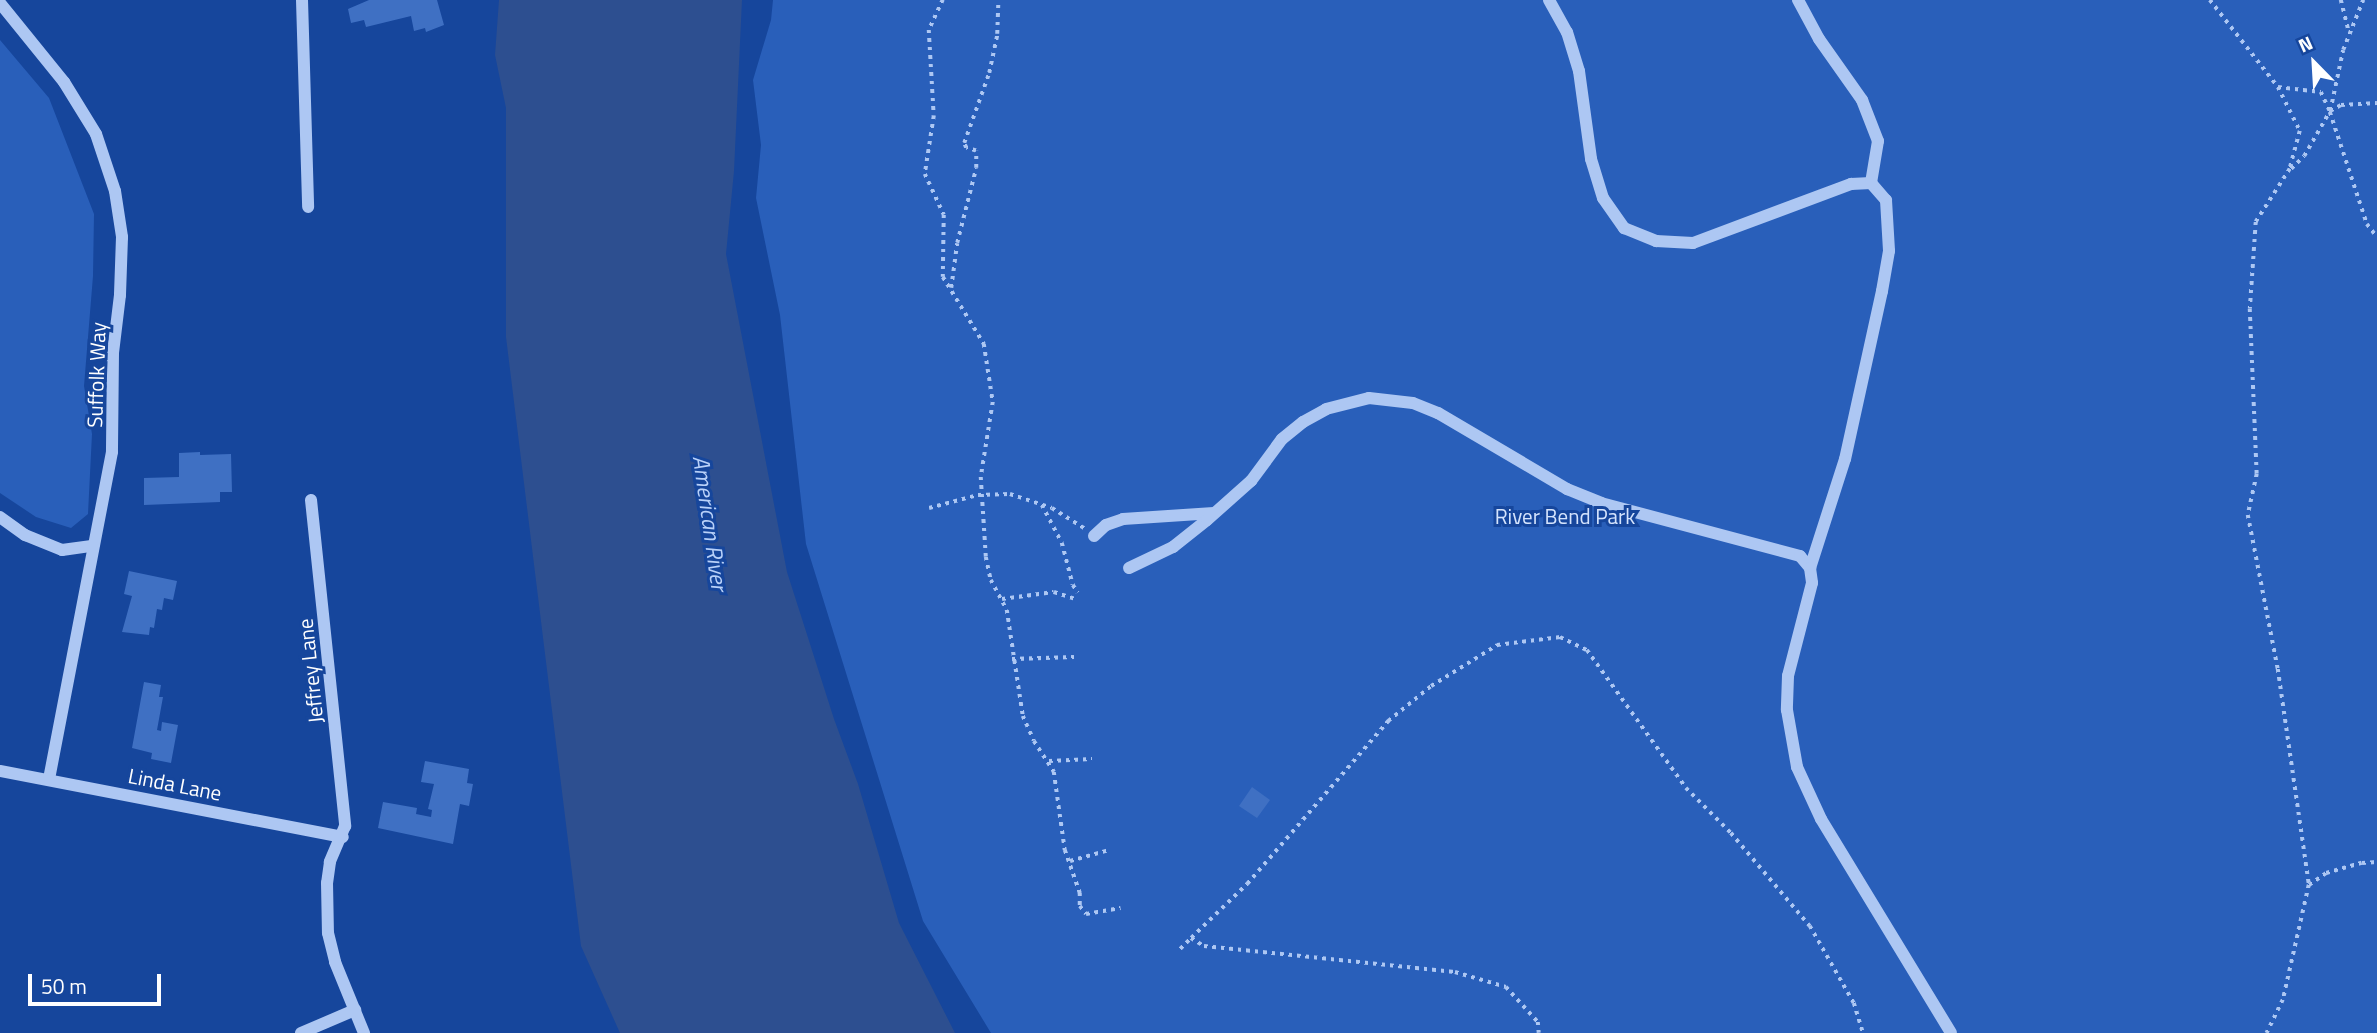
<!DOCTYPE html>
<html>
<head>
<meta charset="utf-8">
<style>
	body { margin:0 }
	#map { position:relative; width:2377px; height:1033px; overflow:hidden; background:#16469c; font-family:"Titillium Web",sans-serif }
	div>[style] { position:absolute }
	[style*='--x'] { left:calc(var(--x)*1px); top:calc(var(--y)*1px); width:calc(var(--w)*1px); rotate:calc(var(--a)*1deg) }
	.green>* { inset:0; background:#295fba }
	.water>* { inset:0; background:#2d4f90 }
	.building>* { inset:0; background:#3f70c3 }
	.path>* { height:3.5px; margin-top:-1.75px; transform-origin:0; background:repeating-linear-gradient(90deg,#adc7f3 0 3.5px,transparent 0 8.5px) }
	.minor>* { height:12px; margin:-6px; padding:0 6px; transform-origin:6px; border-radius:6px; background:#adc7f3 }
	span { translate:-50% -50%; white-space:nowrap; text-align:center; line-height:1.15; -webkit-text-stroke:6px #16469c; paint-order:stroke }
	.street-label { font-size:21px; color:#fff }
	.park-label { font-size:21px; color:#d5e4fd }
	.water-label { font-size:23px; color:#b9d1f9; font-style:italic }
	.north { position:absolute; left:2279px; top:28px; width:70px; height:70px; -webkit-text-stroke:5px #16469c; paint-order:stroke; rotate:336deg; font-size:19px; font-weight:700; line-height:28px; text-align:center; color:#fff }
	.north::after { content:''; display:block; margin:auto; width:24px; height:32px; background:#fff; clip-path:polygon(50% 0,100% 100%,50% 72%,0 100%) }
	.scale { position:absolute; left:28px; top:974px; width:133px; height:32px; box-sizing:border-box; border:4px solid #fff; border-top:0; padding-left:9px; font-size:21px; line-height:24px; white-space:nowrap; color:#fff; -webkit-text-stroke:5px #16469c; paint-order:stroke }
</style>
</head>
<body>
<div id="map">
	<div class="green">
		<i style="clip-path:polygon(773px 0,2377px 0,2377px 1033px,991px 1033px,923px 921px,806px 544px,780px 315px,756px 198px,761px 145px,753px 80px,771px 20px)"></i>
		<i style="clip-path:polygon(0 40px,49px 98px,94px 214px,93px 276px,84px 386px,92px 434px,88px 514px,71px 528px,36px 517px,0 493px)"></i>
	</div>
	<div class="water">
		<i style="clip-path:polygon(499px 0,742px 0,734px 171px,726px 254px,787px 572px,834px 719px,858px 784px,899px 923px,955px 1033px,620px 1033px,581px 946px,506px 337px,506px 108px,495px 55px)"></i>
	</div>
	<div class="building">
		<i style="clip-path:polygon(369px 0,437px 0,444px 25px,426px 32px,425px 28px,414px 31px,411px 16px,366px 27px,364px 20px,351px 23px,348px 9px)"></i>
		<i style="clip-path:polygon(200px 452px,200px 455px,231px 454px,232px 492px,220px 492px,220px 502px,144px 505px,144px 478px,179px 477px,179px 453px)"></i>
		<i style="clip-path:polygon(129px 571px,177px 581px,173px 600px,164px 598px,162px 610px,157px 609px,154px 628px,150px 627px,149px 635px,122px 632px,132px 596px,124px 594px)"></i>
		<i style="clip-path:polygon(144px 682px,161px 685px,159px 697px,163px 697px,157px 730px,161px 731px,162px 722px,178px 725px,171px 763px,151px 759px,152px 753px,132px 748px)"></i>
		<i style="clip-path:polygon(425px 761px,469px 769px,467px 783px,473px 784px,469px 806px,460px 804px,453px 844px,378px 828px,383px 802px,417px 808px,416px 814px,431px 817px,432px 810px,428px 809px,434px 784px,421px 782px)"></i>
		<i style="clip-path:polygon(1252px 787px,1270px 800px,1257px 818px,1239px 806px)"></i>
	</div>
	<div class="path">
		<i style="--x:943;--y:0;--w:33;--a:115"></i>
		<i style="--x:929;--y:30;--w:86;--a:86.7"></i>
		<i style="--x:934;--y:116;--w:59;--a:98.8"></i>
		<i style="--x:925;--y:174;--w:45;--a:65.1"></i>
		<i style="--x:944;--y:215;--w:62;--a:90.9"></i>
		<i style="--x:943;--y:277;--w:79;--a:58.5"></i>
		<i style="--x:984;--y:344;--w:59;--a:81.2"></i>
		<i style="--x:993;--y:402;--w:76;--a:99.1"></i>
		<i style="--x:981;--y:477;--w:80;--a:86.4"></i>
		<i style="--x:986;--y:557;--w:24;--a:78"></i>
		<i style="--x:991;--y:580;--w:34;--a:62"></i>
		<i style="--x:1007;--y:610;--w:107;--a:81.4"></i>
		<i style="--x:1023;--y:716;--w:27;--a:66"></i>
		<i style="--x:1034;--y:741;--w:37;--a:57"></i>
		<i style="--x:1054;--y:772;--w:79;--a:82"></i>
		<i style="--x:1065;--y:850;--w:46;--a:70.8"></i>
		<i style="--x:1080;--y:893;--w:13;--a:90"></i>
		<i style="--x:1080;--y:906;--w:10;--a:53"></i>
		<i style="--x:1086;--y:914;--w:35;--a:-10"></i>
		<i style="--x:2210;--y:0;--w:110;--a:52"></i>
		<i style="--x:2278;--y:87;--w:49;--a:63.4"></i>
		<i style="--x:2300;--y:131;--w:39;--a:105"></i>
		<i style="--x:2290;--y:169;--w:63;--a:122.7"></i>
		<i style="--x:2256;--y:222;--w:87;--a:93.9"></i>
		<i style="--x:2250;--y:309;--w:165;--a:87.6"></i>
		<i style="--x:2257;--y:474;--w:42;--a:102.4"></i>
		<i style="--x:2248;--y:515;--w:157;--a:79"></i>
		<i style="--x:2278;--y:669;--w:218;--a:81.8"></i>
		<i style="--x:2309;--y:885;--w:118;--a:102.7"></i>
		<i style="--x:2283;--y:1000;--w:37;--a:116"></i>
		<i style="--x:2341;--y:0;--w:32;--a:76"></i>
		<i style="--x:2278;--y:87;--w:43;--a:6.6"></i>
		<i style="--x:2321;--y:92;--w:21;--a:65"></i>
		<i style="--x:2330;--y:111;--w:13;--a:-29"></i>
		<i style="--x:2341;--y:105;--w:36;--a:-3"></i>
		<i style="--x:2330;--y:112;--w:118;--a:71.7"></i>
		<i style="--x:2367;--y:224;--w:16;--a:52"></i>
		<i style="--x:2291;--y:169;--w:18;--a:-45"></i>
		<i style="--x:2304;--y:156;--w:52;--a:-60"></i>
		<i style="--x:2330;--y:111;--w:62;--a:-78"></i>
		<i style="--x:2343;--y:50;--w:54;--a:-68.2"></i>
		<i style="--x:951;--y:288;--w:45;--a:-82.4"></i>
		<i style="--x:957;--y:243;--w:77;--a:-75.8"></i>
		<i style="--x:976;--y:168;--w:17;--a:-90"></i>
		<i style="--x:976;--y:151;--w:10;--a:-163"></i>
		<i style="--x:966;--y:148;--w:5;--a:-112"></i>
		<i style="--x:964;--y:143;--w:74;--a:-70.3"></i>
		<i style="--x:989;--y:73;--w:40;--a:-78"></i>
		<i style="--x:997;--y:34;--w:34;--a:-88"></i>
		<i style="--x:1042;--y:505;--w:43;--a:62.2"></i>
		<i style="--x:1062;--y:543;--w:43;--a:75.3"></i>
		<i style="--x:1073;--y:585;--w:9;--a:58"></i>
		<i style="--x:929;--y:508;--w:51;--a:-14.9"></i>
		<i style="--x:978;--y:495;--w:32;--a:-2"></i>
		<i style="--x:1010;--y:494;--w:44;--a:18.4"></i>
		<i style="--x:1052;--y:508;--w:38;--a:32"></i>
		<i style="--x:1002;--y:599;--w:52;--a:-7.7"></i>
		<i style="--x:1054;--y:592;--w:23;--a:18"></i>
		<i style="--x:1012;--y:659;--w:62;--a:-1.8"></i>
		<i style="--x:1049;--y:761;--w:43;--a:-2.7"></i>
		<i style="--x:1070;--y:861;--w:41;--a:-15.8"></i>
		<i style="--x:2309;--y:885;--w:21;--a:-35"></i>
		<i style="--x:2326;--y:873;--w:37;--a:-16"></i>
		<i style="--x:2362;--y:863;--w:15;--a:-4"></i>
		<i style="--x:1191;--y:938;--w:78;--a:-44"></i>
		<i style="--x:1247;--y:884;--w:216;--a:-49.1"></i>
		<i style="--x:1388;--y:721;--w:55;--a:-39.1"></i>
		<i style="--x:1431;--y:686;--w:78;--a:-31.8"></i>
		<i style="--x:1497;--y:645;--w:64;--a:-7.2"></i>
		<i style="--x:1560;--y:637;--w:30;--a:26"></i>
		<i style="--x:1587;--y:650;--w:170;--a:54.3"></i>
		<i style="--x:1686;--y:788;--w:64;--a:45"></i>
		<i style="--x:1731;--y:833;--w:122;--a:49.7"></i>
		<i style="--x:1810;--y:926;--w:89;--a:60.3"></i>
		<i style="--x:1854;--y:1003;--w:31;--a:73"></i>
		<i style="--x:1180;--y:949;--w:16;--a:-45"></i>
		<i style="--x:1191;--y:938;--w:15;--a:32"></i>
		<i style="--x:1204;--y:946;--w:252;--a:5.9"></i>
		<i style="--x:1455;--y:972;--w:53;--a:16.4"></i>
		<i style="--x:1506;--y:987;--w:47;--a:47.6"></i>
		<i style="--x:1538;--y:1022;--w:11;--a:85"></i>
	</div>
	<div class="minor">
		<i style="--x:302;--y:0;--w:207;--a:88.3"></i>
		<i style="--x:1549;--y:0;--w:37;--a:61"></i>
		<i style="--x:1567;--y:32;--w:41;--a:72.9"></i>
		<i style="--x:1579;--y:71;--w:89;--a:82.2"></i>
		<i style="--x:1591;--y:159;--w:41;--a:72.9"></i>
		<i style="--x:1603;--y:198;--w:37;--a:55"></i>
		<i style="--x:1624;--y:228;--w:35;--a:22"></i>
		<i style="--x:1656;--y:241;--w:37;--a:3"></i>
		<i style="--x:1693;--y:243;--w:169;--a:-20.5"></i>
		<i style="--x:1851;--y:184;--w:20;--a:-3"></i>
		<i style="--x:1871;--y:183;--w:23;--a:49"></i>
		<i style="--x:1886;--y:200;--w:51;--a:86.6"></i>
		<i style="--x:1889;--y:251;--w:41;--a:99.9"></i>
		<i style="--x:1882;--y:291;--w:172;--a:102.4"></i>
		<i style="--x:1845;--y:459;--w:114;--a:107.8"></i>
		<i style="--x:1798;--y:0;--w:44;--a:61.7"></i>
		<i style="--x:1819;--y:39;--w:75;--a:54.8"></i>
		<i style="--x:1862;--y:100;--w:44;--a:68.7"></i>
		<i style="--x:1878;--y:141;--w:43;--a:99.5"></i>
		<i style="--x:0;--y:3;--w:102;--a:51"></i>
		<i style="--x:64;--y:82;--w:61;--a:58.4"></i>
		<i style="--x:96;--y:134;--w:60;--a:71.6"></i>
		<i style="--x:115;--y:191;--w:47;--a:81.3"></i>
		<i style="--x:122;--y:237;--w:58;--a:92"></i>
		<i style="--x:120;--y:295;--w:58;--a:96.9"></i>
		<i style="--x:113;--y:353;--w:99;--a:90.6"></i>
		<i style="--x:112;--y:452;--w:333;--a:100.9"></i>
		<i style="--x:311;--y:500;--w:328;--a:84"></i>
		<i style="--x:345;--y:826;--w:39;--a:113"></i>
		<i style="--x:330;--y:862;--w:21;--a:98"></i>
		<i style="--x:327;--y:883;--w:50;--a:88.9"></i>
		<i style="--x:328;--y:933;--w:30;--a:76"></i>
		<i style="--x:335;--y:962;--w:77;--a:67.8"></i>
		<i style="--x:0;--y:517;--w:31;--a:36"></i>
		<i style="--x:25;--y:535;--w:40;--a:22"></i>
		<i style="--x:62;--y:550;--w:30;--a:-8"></i>
		<i style="--x:1094;--y:536;--w:16;--a:-43"></i>
		<i style="--x:1106;--y:525;--w:18;--a:-19"></i>
		<i style="--x:1123;--y:519;--w:91;--a:-3.8"></i>
		<i style="--x:1129;--y:568;--w:49;--a:-25.5"></i>
		<i style="--x:1173;--y:547;--w:43;--a:-38.5"></i>
		<i style="--x:1207;--y:520;--w:59;--a:-41.6"></i>
		<i style="--x:1251;--y:481;--w:52;--a:-53.6"></i>
		<i style="--x:1282;--y:439;--w:27;--a:-39"></i>
		<i style="--x:1303;--y:422;--w:26;--a:-29"></i>
		<i style="--x:1326;--y:409;--w:44;--a:-14.3"></i>
		<i style="--x:1369;--y:398;--w:44;--a:6.5"></i>
		<i style="--x:1413;--y:403;--w:27;--a:22"></i>
		<i style="--x:1438;--y:413;--w:150;--a:30.5"></i>
		<i style="--x:1567;--y:489;--w:37;--a:22"></i>
		<i style="--x:1601;--y:503;--w:206;--a:14.9"></i>
		<i style="--x:1800;--y:556;--w:16;--a:50"></i>
		<i style="--x:1810;--y:568;--w:15;--a:82"></i>
		<i style="--x:1812;--y:583;--w:96;--a:104.5"></i>
		<i style="--x:1788;--y:676;--w:34;--a:92"></i>
		<i style="--x:1787;--y:710;--w:58;--a:80"></i>
		<i style="--x:1797;--y:767;--w:57;--a:65.2"></i>
		<i style="--x:1821;--y:819;--w:250;--a:58.7"></i>
		<i style="--x:0;--y:771;--w:349;--a:10.9"></i>
		<i style="--x:301;--y:1033;--w:59;--a:-23.1"></i>
	</div>
	<div class="street-label">
		<span style="left:96px;top:375px;rotate:-88deg">Suffolk Way</span>
		<span style="left:310px;top:671px;rotate:-96deg">Jeffrey Lane</span>
		<span style="left:175px;top:784px;rotate:11deg">Linda Lane</span>
	</div>
	<div class="park-label">
		<span style="left:1565px;top:516px">River Bend Park</span>
	</div>
	<div class="water-label">
		<span style="left:710px;top:523px;rotate:82deg">American River</span>
	</div>
	<div class="north">N</div>
	<div class="scale">50 m</div>
</div>
</body>
</html>
